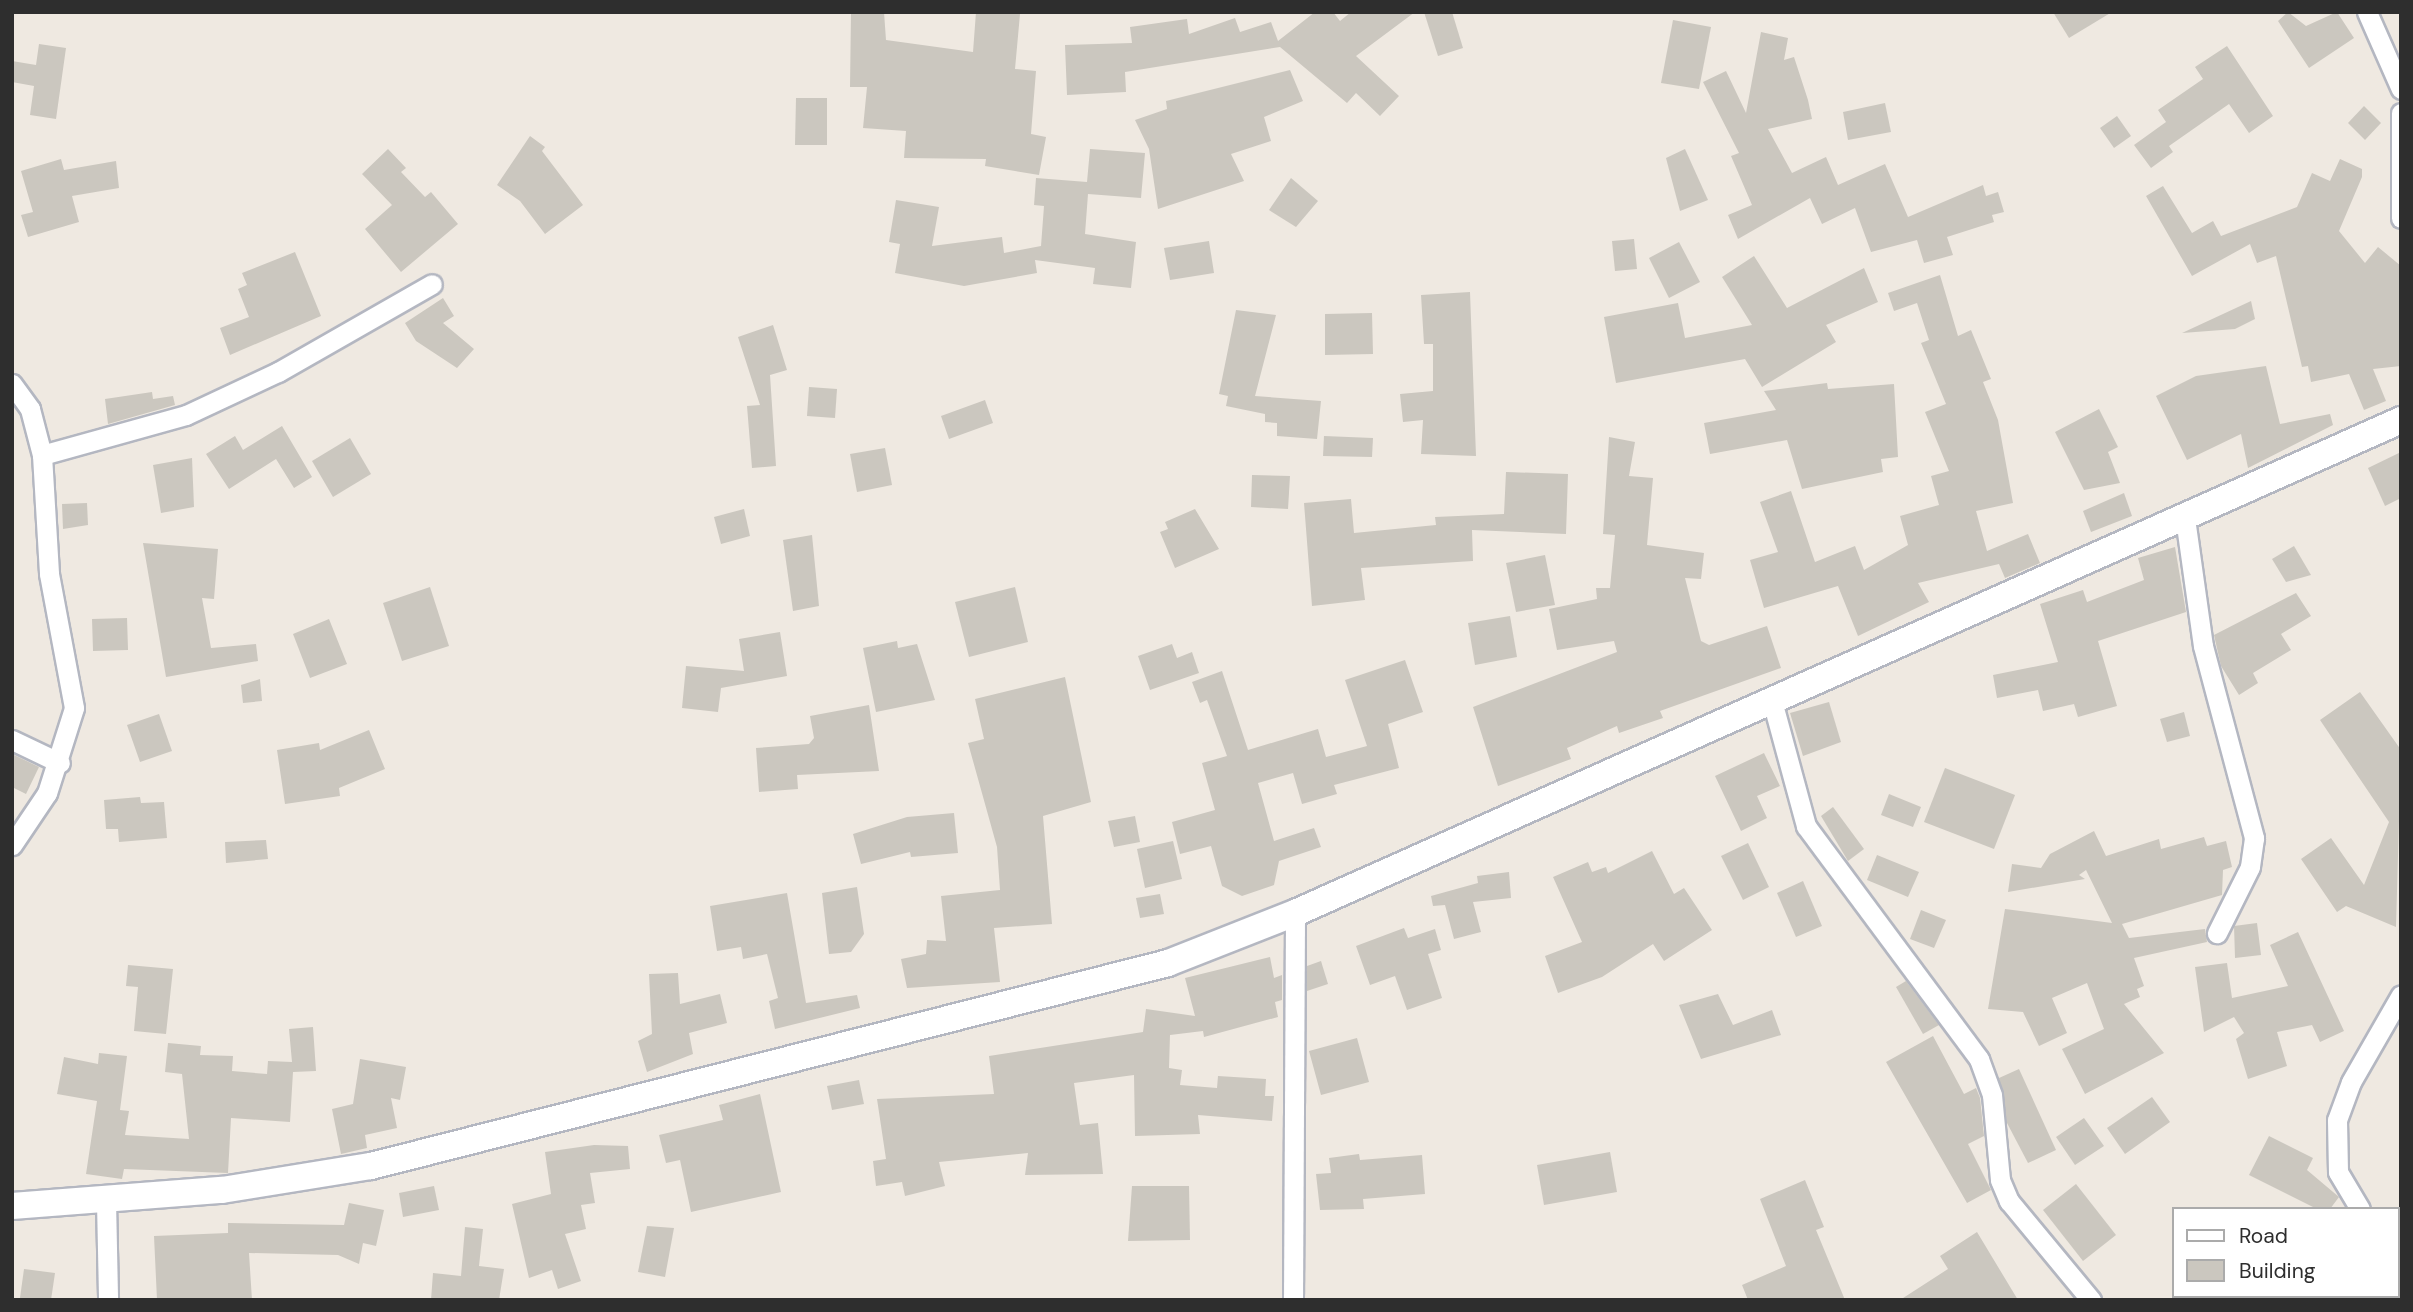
<!DOCTYPE html>
<html>
<head>
<meta charset="utf-8">
<style>
	body { margin:0 }
	#map { position:relative; width:2413px; height:1312px; overflow:hidden; background:#efe9e1; font-family:"DM Sans",sans-serif }
	div>[style] { position:absolute }
	[style*='--x'] { left:calc(var(--x)*1px); top:calc(var(--y)*1px); width:calc(var(--w)*1px); rotate:calc(var(--a)*1deg) }
	.building>* { inset:0; background:#cbc7bf }
	.roads { filter:drop-shadow(2px 0 #b4b7c1) drop-shadow(-2px 0 #b4b7c1) drop-shadow(0 2px #b4b7c1) drop-shadow(0 -2px #b4b7c1) }
	.minor>* { height:19px; margin:-9.5px; padding:0 9.5px; transform-origin:9.5px; border-radius:9.5px; background:#fff }
	.secondary>* { height:26px; margin:-13px; padding:0 13px; transform-origin:13px; border-radius:13px; background:#fff }
	span { translate:-50% -50%; white-space:nowrap; text-align:center; line-height:1.15; -webkit-text-stroke:5px #fff; paint-order:stroke }
	.frame { position:absolute; inset:0; border:14px solid #2e2e2e; pointer-events:none }
	.legend { position:absolute; left:2172px; top:1207px; width:228px; height:91px; box-sizing:border-box; background:#fff; border:2px solid #ababab; margin:0; padding:9px 12px; list-style:none; font-size:21px; color:#2e2e2e }
	.legend li { display:flex; align-items:center; gap:14px; height:35px }
	.legend b { width:35px; border:2px solid #ababab }
</style>
</head>
<body>
<div id="map">
	<div class="building">
		<i style="clip-path:polygon(851px 12px,884px 12px,886px 40px,973px 52px,976px 12px,1020px 14px,1015px 69px,1036px 71px,1031px 134px,1046px 137px,1039px 175px,985px 166px,986px 159px,904px 158px,906px 131px,863px 128px,867px 87px,850px 87px)"></i>
		<i style="clip-path:polygon(1315px 12px,1333px 12px,1340px 21px,1351px 12px,1415px 12px,1356px 56px,1399px 96px,1380px 116px,1356px 93px,1347px 103px,1280px 47px,1125px 72px,1126px 92px,1067px 95px,1065px 45px,1132px 43px,1130px 27px,1187px 19px,1189px 34px,1235px 18px,1240px 32px,1271px 22px,1278px 41px)"></i>
		<i style="clip-path:polygon(1424px 12px,1452px 12px,1463px 48px,1438px 56px)"></i>
		<i style="clip-path:polygon(2053px 12px,2112px 12px,2069px 38px)"></i>
		<i style="clip-path:polygon(2288px 12px,2306px 26px,2337px 12px,2354px 38px,2309px 68px,2278px 21px)"></i>
		<i style="clip-path:polygon(1673px 20px,1711px 27px,1699px 89px,1661px 83px)"></i>
		<i style="clip-path:polygon(1761px 32px,1788px 38px,1784px 60px,1794px 57px,1808px 100px,1812px 119px,1768px 129px,1792px 173px,1826px 157px,1838px 185px,1885px 164px,1908px 217px,1983px 185px,1986px 196px,1998px 192px,2004px 212px,1992px 215px,1994px 222px,1947px 237px,1953px 255px,1924px 263px,1917px 240px,1871px 252px,1855px 208px,1822px 224px,1810px 198px,1738px 239px,1728px 215px,1752px 205px,1731px 156px,1739px 153px,1703px 82px,1726px 71px,1746px 113px)"></i>
		<i style="clip-path:polygon(39px 44px,66px 48px,56px 119px,30px 115px,34px 86px,12px 82px,12px 61px,36px 65px)"></i>
		<i style="clip-path:polygon(2227px 46px,2273px 116px,2249px 133px,2229px 104px,2169px 146px,2173px 152px,2151px 168px,2134px 145px,2166px 122px,2158px 110px,2203px 79px,2195px 67px)"></i>
		<i style="clip-path:polygon(1290px 70px,1303px 101px,1264px 117px,1271px 141px,1231px 154px,1244px 181px,1158px 209px,1149px 149px,1135px 120px,1167px 109px,1166px 101px)"></i>
		<i style="clip-path:polygon(796px 98px,827px 98px,827px 145px,795px 145px)"></i>
		<i style="clip-path:polygon(1885px 103px,1891px 132px,1848px 140px,1843px 112px)"></i>
		<i style="clip-path:polygon(2364px 106px,2381px 123px,2365px 140px,2348px 123px)"></i>
		<i style="clip-path:polygon(2117px 116px,2131px 136px,2114px 148px,2100px 128px)"></i>
		<i style="clip-path:polygon(530px 136px,545px 147px,542px 151px,583px 205px,545px 234px,520px 201px,497px 185px)"></i>
		<i style="clip-path:polygon(388px 149px,406px 168px,401px 172px,425px 197px,431px 192px,458px 224px,401px 272px,365px 229px,392px 205px,362px 174px)"></i>
		<i style="clip-path:polygon(1090px 149px,1145px 153px,1141px 198px,1088px 194px,1085px 234px,1136px 242px,1131px 288px,1093px 284px,1095px 268px,1035px 260px,1037px 273px,964px 286px,895px 273px,900px 244px,889px 242px,896px 200px,939px 207px,932px 246px,1002px 237px,1004px 253px,1041px 246px,1044px 206px,1034px 205px,1036px 178px,1087px 182px)"></i>
		<i style="clip-path:polygon(1685px 149px,1708px 200px,1680px 211px,1666px 158px)"></i>
		<i style="clip-path:polygon(61px 159px,64px 170px,116px 161px,119px 188px,72px 196px,79px 222px,28px 237px,21px 215px,33px 212px,21px 171px)"></i>
		<i style="clip-path:polygon(2340px 159px,2362px 169px,2362px 177px,2339px 231px,2365px 263px,2378px 247px,2401px 266px,2401px 366px,2373px 369px,2386px 401px,2364px 410px,2349px 374px,2311px 382px,2308px 366px,2302px 367px,2276px 256px,2257px 263px,2250px 244px,2192px 276px,2146px 196px,2163px 186px,2192px 233px,2213px 221px,2221px 236px,2297px 207px,2312px 173px,2330px 181px)"></i>
		<i style="clip-path:polygon(1291px 178px,1318px 201px,1296px 227px,1269px 210px)"></i>
		<i style="clip-path:polygon(1634px 239px,1637px 269px,1615px 271px,1612px 241px)"></i>
		<i style="clip-path:polygon(1209px 241px,1214px 273px,1170px 280px,1164px 248px)"></i>
		<i style="clip-path:polygon(1679px 242px,1700px 282px,1669px 298px,1649px 258px)"></i>
		<i style="clip-path:polygon(295px 252px,321px 316px,230px 355px,220px 328px,249px 317px,238px 289px,247px 285px,242px 273px)"></i>
		<i style="clip-path:polygon(1754px 256px,1787px 308px,1864px 268px,1878px 302px,1826px 325px,1836px 342px,1762px 387px,1745px 359px,1616px 383px,1604px 317px,1678px 303px,1685px 338px,1752px 325px,1722px 277px)"></i>
		<i style="clip-path:polygon(1940px 275px,1958px 336px,1971px 330px,1991px 379px,1983px 382px,1998px 420px,2013px 503px,1976px 511px,1987px 551px,2028px 534px,2040px 563px,2005px 578px,1999px 564px,1918px 583px,1929px 602px,1858px 636px,1838px 586px,1764px 608px,1750px 560px,1778px 552px,1760px 502px,1791px 491px,1815px 562px,1855px 546px,1864px 570px,1908px 545px,1900px 516px,1939px 505px,1931px 476px,1949px 471px,1925px 412px,1946px 404px,1921px 343px,1929px 340px,1917px 303px,1894px 311px,1888px 293px)"></i>
		<i style="clip-path:polygon(1470px 292px,1476px 456px,1421px 454px,1423px 420px,1403px 422px,1400px 394px,1433px 391px,1433px 344px,1424px 344px,1421px 295px)"></i>
		<i style="clip-path:polygon(443px 298px,454px 316px,443px 323px,474px 349px,457px 368px,416px 341px,405px 323px)"></i>
		<i style="clip-path:polygon(2251px 301px,2255px 319px,2235px 329px,2182px 333px)"></i>
		<i style="clip-path:polygon(1236px 310px,1276px 315px,1255px 396px,1321px 401px,1317px 439px,1277px 436px,1277px 423px,1265px 422px,1265px 414px,1226px 406px,1228px 396px,1219px 394px)"></i>
		<i style="clip-path:polygon(1372px 313px,1373px 354px,1325px 355px,1325px 314px)"></i>
		<i style="clip-path:polygon(773px 325px,787px 370px,770px 375px,776px 466px,752px 468px,747px 406px,760px 405px,738px 337px)"></i>
		<i style="clip-path:polygon(2266px 366px,2280px 424px,2330px 414px,2333px 425px,2248px 468px,2241px 434px,2187px 460px,2156px 396px,2196px 376px)"></i>
		<i style="clip-path:polygon(1827px 383px,1828px 389px,1894px 384px,1898px 457px,1881px 459px,1883px 472px,1802px 489px,1787px 440px,1710px 454px,1704px 423px,1776px 410px,1764px 391px)"></i>
		<i style="clip-path:polygon(809px 387px,837px 389px,835px 418px,807px 416px)"></i>
		<i style="clip-path:polygon(152px 392px,153px 399px,173px 396px,175px 405px,108px 424px,105px 399px)"></i>
		<i style="clip-path:polygon(985px 400px,993px 423px,949px 439px,941px 416px)"></i>
		<i style="clip-path:polygon(2099px 409px,2118px 447px,2108px 452px,2120px 483px,2084px 490px,2055px 432px)"></i>
		<i style="clip-path:polygon(282px 426px,312px 477px,294px 488px,276px 459px,229px 489px,206px 454px,235px 436px,243px 450px)"></i>
		<i style="clip-path:polygon(1324px 436px,1373px 438px,1372px 457px,1323px 456px)"></i>
		<i style="clip-path:polygon(1609px 437px,1635px 442px,1629px 476px,1653px 478px,1647px 545px,1704px 553px,1701px 579px,1685px 578px,1701px 641px,1709px 645px,1767px 626px,1781px 668px,1660px 711px,1663px 718px,1619px 733px,1617px 726px,1567px 748px,1571px 759px,1498px 786px,1473px 707px,1617px 652px,1614px 641px,1557px 650px,1549px 609px,1597px 599px,1596px 588px,1610px 588px,1615px 535px,1603px 534px)"></i>
		<i style="clip-path:polygon(350px 438px,371px 474px,333px 497px,312px 461px)"></i>
		<i style="clip-path:polygon(885px 448px,892px 485px,857px 492px,850px 454px)"></i>
		<i style="clip-path:polygon(2401px 452px,2401px 498px,2385px 506px,2368px 468px)"></i>
		<i style="clip-path:polygon(192px 458px,194px 507px,161px 513px,153px 465px)"></i>
		<i style="clip-path:polygon(1506px 472px,1568px 474px,1566px 534px,1472px 530px,1473px 561px,1361px 568px,1365px 600px,1312px 606px,1304px 503px,1351px 499px,1354px 533px,1436px 525px,1435px 517px,1504px 514px)"></i>
		<i style="clip-path:polygon(1252px 475px,1290px 476px,1288px 509px,1251px 507px)"></i>
		<i style="clip-path:polygon(2124px 493px,2132px 516px,2091px 532px,2083px 511px)"></i>
		<i style="clip-path:polygon(87px 503px,88px 525px,63px 529px,62px 504px)"></i>
		<i style="clip-path:polygon(744px 509px,750px 536px,721px 544px,714px 517px)"></i>
		<i style="clip-path:polygon(1195px 509px,1219px 549px,1175px 568px,1160px 532px,1168px 529px,1165px 522px)"></i>
		<i style="clip-path:polygon(812px 535px,819px 606px,793px 611px,783px 540px)"></i>
		<i style="clip-path:polygon(143px 543px,218px 549px,214px 599px,202px 598px,211px 648px,256px 644px,258px 661px,166px 677px)"></i>
		<i style="clip-path:polygon(2294px 546px,2311px 575px,2286px 582px,2272px 559px)"></i>
		<i style="clip-path:polygon(2175px 547px,2186px 612px,2098px 641px,2117px 706px,2078px 717px,2074px 704px,2043px 711px,2038px 690px,1997px 698px,1993px 675px,2058px 662px,2040px 604px,2083px 590px,2087px 602px,2144px 580px,2138px 558px)"></i>
		<i style="clip-path:polygon(1545px 555px,1555px 605px,1516px 612px,1506px 563px)"></i>
		<i style="clip-path:polygon(430px 587px,449px 646px,402px 661px,383px 603px)"></i>
		<i style="clip-path:polygon(1015px 587px,1028px 642px,969px 657px,955px 602px)"></i>
		<i style="clip-path:polygon(2296px 593px,2311px 616px,2281px 634px,2291px 650px,2253px 673px,2258px 683px,2239px 695px,2221px 666px,2214px 635px)"></i>
		<i style="clip-path:polygon(1510px 616px,1517px 657px,1475px 665px,1468px 623px)"></i>
		<i style="clip-path:polygon(127px 618px,128px 650px,93px 651px,92px 619px)"></i>
		<i style="clip-path:polygon(329px 619px,347px 664px,310px 678px,293px 634px)"></i>
		<i style="clip-path:polygon(780px 632px,787px 676px,721px 688px,718px 712px,682px 708px,686px 666px,744px 671px,739px 639px)"></i>
		<i style="clip-path:polygon(897px 641px,898px 648px,917px 644px,935px 700px,876px 712px,863px 648px)"></i>
		<i style="clip-path:polygon(1172px 644px,1177px 658px,1192px 652px,1199px 673px,1150px 690px,1138px 656px)"></i>
		<i style="clip-path:polygon(1405px 660px,1423px 712px,1388px 724px,1399px 768px,1334px 785px,1337px 794px,1302px 804px,1293px 773px,1258px 783px,1274px 841px,1314px 828px,1321px 847px,1279px 861px,1274px 885px,1242px 896px,1222px 886px,1211px 846px,1180px 854px,1172px 822px,1215px 810px,1202px 763px,1227px 756px,1207px 700px,1200px 703px,1192px 682px,1222px 671px,1248px 750px,1318px 729px,1326px 757px,1367px 746px,1345px 680px)"></i>
		<i style="clip-path:polygon(1065px 677px,1091px 802px,1043px 816px,1052px 924px,994px 928px,1000px 982px,907px 988px,901px 959px,926px 954px,927px 940px,946px 941px,941px 896px,1000px 890px,997px 847px,968px 743px,984px 739px,975px 699px)"></i>
		<i style="clip-path:polygon(260px 679px,262px 701px,243px 703px,241px 685px)"></i>
		<i style="clip-path:polygon(2360px 692px,2401px 750px,2396px 927px,2346px 906px,2337px 912px,2301px 859px,2331px 838px,2364px 885px,2389px 822px,2320px 720px)"></i>
		<i style="clip-path:polygon(1829px 702px,1841px 742px,1803px 756px,1790px 713px)"></i>
		<i style="clip-path:polygon(869px 705px,879px 771px,797px 775px,798px 789px,759px 792px,756px 748px,809px 744px,814px 738px,810px 716px)"></i>
		<i style="clip-path:polygon(2184px 712px,2190px 736px,2167px 742px,2160px 719px)"></i>
		<i style="clip-path:polygon(159px 714px,172px 751px,140px 762px,127px 725px)"></i>
		<i style="clip-path:polygon(369px 730px,385px 769px,339px 788px,340px 796px,285px 804px,277px 750px,319px 743px,320px 750px)"></i>
		<i style="clip-path:polygon(1764px 753px,1780px 786px,1757px 796px,1767px 818px,1741px 831px,1715px 776px)"></i>
		<i style="clip-path:polygon(12px 754px,39px 767px,26px 794px,12px 787px)"></i>
		<i style="clip-path:polygon(1945px 768px,2015px 795px,1994px 849px,1924px 822px)"></i>
		<i style="clip-path:polygon(1889px 794px,1921px 807px,1913px 827px,1881px 815px)"></i>
		<i style="clip-path:polygon(140px 797px,141px 803px,164px 802px,167px 838px,119px 842px,118px 829px,106px 829px,104px 800px)"></i>
		<i style="clip-path:polygon(1833px 807px,1864px 849px,1848px 861px,1821px 816px)"></i>
		<i style="clip-path:polygon(954px 813px,958px 853px,911px 857px,910px 852px,861px 864px,853px 834px,907px 817px)"></i>
		<i style="clip-path:polygon(1135px 816px,1140px 842px,1114px 847px,1108px 821px)"></i>
		<i style="clip-path:polygon(2094px 831px,2106px 856px,2159px 839px,2161px 849px,2204px 837px,2207px 846px,2226px 841px,2232px 867px,2223px 870px,2222px 895px,2122px 924px,2129px 938px,2205px 929px,2207px 942px,2134px 958px,2144px 986px,2137px 989px,2140px 997px,2124px 1004px,2164px 1053px,2085px 1094px,2062px 1049px,2104px 1029px,2087px 983px,2052px 998px,2067px 1033px,2039px 1046px,2023px 1012px,1988px 1009px,2005px 909px,2112px 923px,2086px 870px,2079px 875px,2085px 879px,2008px 892px,2012px 864px,2041px 868px,2050px 854px)"></i>
		<i style="clip-path:polygon(266px 840px,268px 859px,226px 863px,225px 842px)"></i>
		<i style="clip-path:polygon(1173px 841px,1182px 879px,1145px 888px,1137px 849px)"></i>
		<i style="clip-path:polygon(1748px 843px,1769px 887px,1743px 900px,1721px 856px)"></i>
		<i style="clip-path:polygon(1652px 851px,1674px 894px,1684px 888px,1712px 930px,1664px 961px,1653px 944px,1602px 977px,1558px 993px,1545px 956px,1582px 942px,1553px 877px,1588px 862px,1592px 872px,1606px 867px,1608px 873px)"></i>
		<i style="clip-path:polygon(1877px 855px,1919px 872px,1908px 897px,1867px 880px)"></i>
		<i style="clip-path:polygon(1509px 872px,1511px 898px,1473px 902px,1481px 932px,1454px 939px,1445px 905px,1433px 906px,1431px 896px,1478px 883px,1477px 876px)"></i>
		<i style="clip-path:polygon(1803px 881px,1822px 926px,1796px 937px,1777px 893px)"></i>
		<i style="clip-path:polygon(857px 887px,864px 934px,851px 952px,829px 954px,822px 893px)"></i>
		<i style="clip-path:polygon(787px 893px,806px 1003px,857px 995px,860px 1008px,775px 1029px,769px 1001px,778px 998px,767px 954px,743px 959px,741px 947px,717px 951px,710px 906px)"></i>
		<i style="clip-path:polygon(1160px 894px,1164px 914px,1140px 918px,1136px 898px)"></i>
		<i style="clip-path:polygon(1921px 910px,1946px 920px,1934px 948px,1910px 939px)"></i>
		<i style="clip-path:polygon(2257px 923px,2261px 955px,2235px 958px,2234px 926px)"></i>
		<i style="clip-path:polygon(1404px 928px,1408px 938px,1435px 929px,1441px 950px,1428px 954px,1442px 998px,1407px 1010px,1395px 976px,1370px 985px,1356px 946px)"></i>
		<i style="clip-path:polygon(2298px 932px,2344px 1031px,2320px 1042px,2312px 1025px,2277px 1032px,2287px 1066px,2248px 1079px,2236px 1039px,2244px 1033px,2234px 1017px,2204px 1032px,2195px 967px,2227px 963px,2232px 998px,2288px 986px,2270px 945px)"></i>
		<i style="clip-path:polygon(1270px 957px,1274px 978px,1282px 975px,1282px 1000px,1275px 1002px,1278px 1017px,1204px 1037px,1203px 1031px,1170px 1035px,1169px 1068px,1182px 1070px,1180px 1085px,1217px 1088px,1218px 1076px,1266px 1079px,1265px 1096px,1274px 1096px,1272px 1121px,1198px 1115px,1200px 1134px,1135px 1136px,1134px 1075px,1074px 1083px,1080px 1125px,1098px 1123px,1103px 1174px,1025px 1175px,1028px 1153px,939px 1162px,945px 1186px,905px 1196px,902px 1182px,876px 1186px,873px 1161px,886px 1159px,877px 1099px,994px 1094px,989px 1056px,1143px 1032px,1146px 1009px,1195px 1016px,1185px 978px)"></i>
		<i style="clip-path:polygon(1321px 961px,1328px 984px,1307px 991px,1307px 966px)"></i>
		<i style="clip-path:polygon(128px 965px,173px 969px,166px 1034px,134px 1031px,138px 987px,126px 986px)"></i>
		<i style="clip-path:polygon(678px 973px,680px 1004px,720px 994px,727px 1023px,689px 1033px,693px 1054px,647px 1072px,638px 1041px,652px 1034px,649px 974px)"></i>
		<i style="clip-path:polygon(1906px 981px,1939px 1025px,1923px 1034px,1896px 987px)"></i>
		<i style="clip-path:polygon(1718px 994px,1733px 1025px,1772px 1010px,1781px 1035px,1701px 1059px,1679px 1005px)"></i>
		<i style="clip-path:polygon(313px 1027px,316px 1071px,293px 1072px,290px 1122px,231px 1118px,228px 1173px,124px 1169px,122px 1179px,86px 1174px,97px 1101px,57px 1094px,64px 1057px,98px 1064px,99px 1053px,127px 1056px,120px 1110px,129px 1111px,125px 1135px,189px 1139px,182px 1074px,165px 1072px,168px 1043px,201px 1046px,200px 1055px,233px 1056px,232px 1071px,267px 1074px,268px 1061px,292px 1062px,289px 1029px)"></i>
		<i style="clip-path:polygon(1933px 1036px,1964px 1094px,1976px 1088px,1980px 1098px,1984px 1136px,1968px 1144px,1991px 1190px,1967px 1203px,1886px 1062px)"></i>
		<i style="clip-path:polygon(1357px 1038px,1369px 1082px,1321px 1095px,1309px 1051px)"></i>
		<i style="clip-path:polygon(360px 1059px,406px 1067px,400px 1100px,391px 1098px,397px 1128px,365px 1135px,367px 1148px,341px 1154px,332px 1109px,353px 1104px)"></i>
		<i style="clip-path:polygon(2019px 1069px,2056px 1150px,2028px 1163px,2007px 1123px,1999px 1078px)"></i>
		<i style="clip-path:polygon(859px 1080px,864px 1104px,832px 1110px,827px 1086px)"></i>
		<i style="clip-path:polygon(760px 1094px,781px 1192px,691px 1212px,680px 1160px,666px 1163px,659px 1135px,723px 1120px,719px 1105px)"></i>
		<i style="clip-path:polygon(2152px 1097px,2170px 1122px,2125px 1154px,2107px 1128px)"></i>
		<i style="clip-path:polygon(2084px 1118px,2104px 1146px,2075px 1165px,2056px 1137px)"></i>
		<i style="clip-path:polygon(2269px 1136px,2313px 1158px,2307px 1170px,2339px 1197px,2330px 1209px,2317px 1209px,2249px 1175px)"></i>
		<i style="clip-path:polygon(594px 1145px,628px 1146px,630px 1169px,590px 1173px,595px 1203px,581px 1205px,586px 1229px,565px 1234px,581px 1281px,558px 1289px,552px 1270px,529px 1278px,512px 1204px,551px 1194px,545px 1152px)"></i>
		<i style="clip-path:polygon(1610px 1152px,1617px 1192px,1544px 1205px,1537px 1165px)"></i>
		<i style="clip-path:polygon(1359px 1154px,1360px 1160px,1422px 1155px,1425px 1194px,1363px 1199px,1364px 1209px,1320px 1210px,1316px 1174px,1331px 1173px,1329px 1158px)"></i>
		<i style="clip-path:polygon(1805px 1180px,1824px 1227px,1816px 1230px,1845px 1300px,1748px 1300px,1742px 1285px,1786px 1266px,1760px 1199px)"></i>
		<i style="clip-path:polygon(2076px 1184px,2116px 1235px,2083px 1261px,2043px 1210px)"></i>
		<i style="clip-path:polygon(434px 1186px,439px 1210px,403px 1217px,399px 1193px)"></i>
		<i style="clip-path:polygon(1132px 1186px,1189px 1186px,1190px 1240px,1128px 1241px)"></i>
		<i style="clip-path:polygon(349px 1203px,384px 1210px,376px 1246px,363px 1243px,359px 1264px,338px 1255px,249px 1253px,252px 1300px,157px 1300px,154px 1236px,228px 1233px,228px 1223px,344px 1225px)"></i>
		<i style="clip-path:polygon(647px 1226px,674px 1228px,665px 1277px,638px 1272px)"></i>
		<i style="clip-path:polygon(465px 1227px,483px 1229px,479px 1266px,504px 1269px,499px 1300px,431px 1300px,433px 1273px,461px 1276px)"></i>
		<i style="clip-path:polygon(1977px 1232px,2018px 1300px,1900px 1300px,1948px 1269px,1940px 1256px)"></i>
		<i style="clip-path:polygon(24px 1269px,55px 1273px,51px 1300px,20px 1298px)"></i>
	</div>
	<div class="roads">
		<div class="minor">
			<i style="--x:2367;--y:12;--w:84;--a:66.2"></i>
			<i style="--x:2401;--y:113;--w:105;--a:90"></i>
			<i style="--x:12;--y:384;--w:31;--a:54"></i>
			<i style="--x:30;--y:409;--w:48;--a:75.4"></i>
			<i style="--x:42;--y:455;--w:119;--a:86.6"></i>
			<i style="--x:49;--y:574;--w:136;--a:79.4"></i>
			<i style="--x:74;--y:708;--w:89;--a:107.6"></i>
			<i style="--x:47;--y:793;--w:63;--a:123.9"></i>
			<i style="--x:42;--y:455;--w:149;--a:-15.5"></i>
			<i style="--x:186;--y:415;--w:102;--a:-25.1"></i>
			<i style="--x:278;--y:372;--w:177;--a:-29.7"></i>
			<i style="--x:2185;--y:518;--w:129;--a:82"></i>
			<i style="--x:2203;--y:646;--w:199;--a:75.1"></i>
			<i style="--x:2254;--y:838;--w:29;--a:98"></i>
			<i style="--x:2250;--y:867;--w:74;--a:116.6"></i>
			<i style="--x:1771;--y:697;--w:134;--a:74.8"></i>
			<i style="--x:1806;--y:826;--w:290;--a:53.4"></i>
			<i style="--x:1979;--y:1059;--w:38;--a:70"></i>
			<i style="--x:1992;--y:1095;--w:85;--a:84.6"></i>
			<i style="--x:2000;--y:1180;--w:23;--a:67"></i>
			<i style="--x:2009;--y:1201;--w:129;--a:50.4"></i>
			<i style="--x:12;--y:740;--w:53;--a:25.6"></i>
			<i style="--x:106;--y:1201;--w:99;--a:88.8"></i>
			<i style="--x:2360;--y:1209;--w:43;--a:-120.7"></i>
			<i style="--x:2338;--y:1172;--w:52;--a:-91.1"></i>
			<i style="--x:2337;--y:1120;--w:40;--a:-69.8"></i>
			<i style="--x:2351;--y:1082;--w:100;--a:-60.1"></i>
			<i style="--x:2397;--y:1242;--w:5;--a:37"></i>
			<i style="--x:1293;--y:1300;--w:387;--a:-89.7"></i>
		</div>
		<div class="secondary">
			<i style="--x:12;--y:1206;--w:211;--a:-4.4"></i>
			<i style="--x:222;--y:1190;--w:151;--a:-9.2"></i>
			<i style="--x:371;--y:1166;--w:822;--a:-14.29"></i>
			<i style="--x:1168;--y:963;--w:136;--a:-21.5"></i>
			<i style="--x:1295;--y:913;--w:1211;--a:-24.02"></i>
		</div>
	</div>
	<div class="frame"></div>
	<ul class="legend">
	<li><b style="height:9px;background:#fff"></b>Road</li>
	<li><b style="height:19px;background:#cbc7bf"></b>Building</li>
	</ul>
</div>
</body>
</html>
